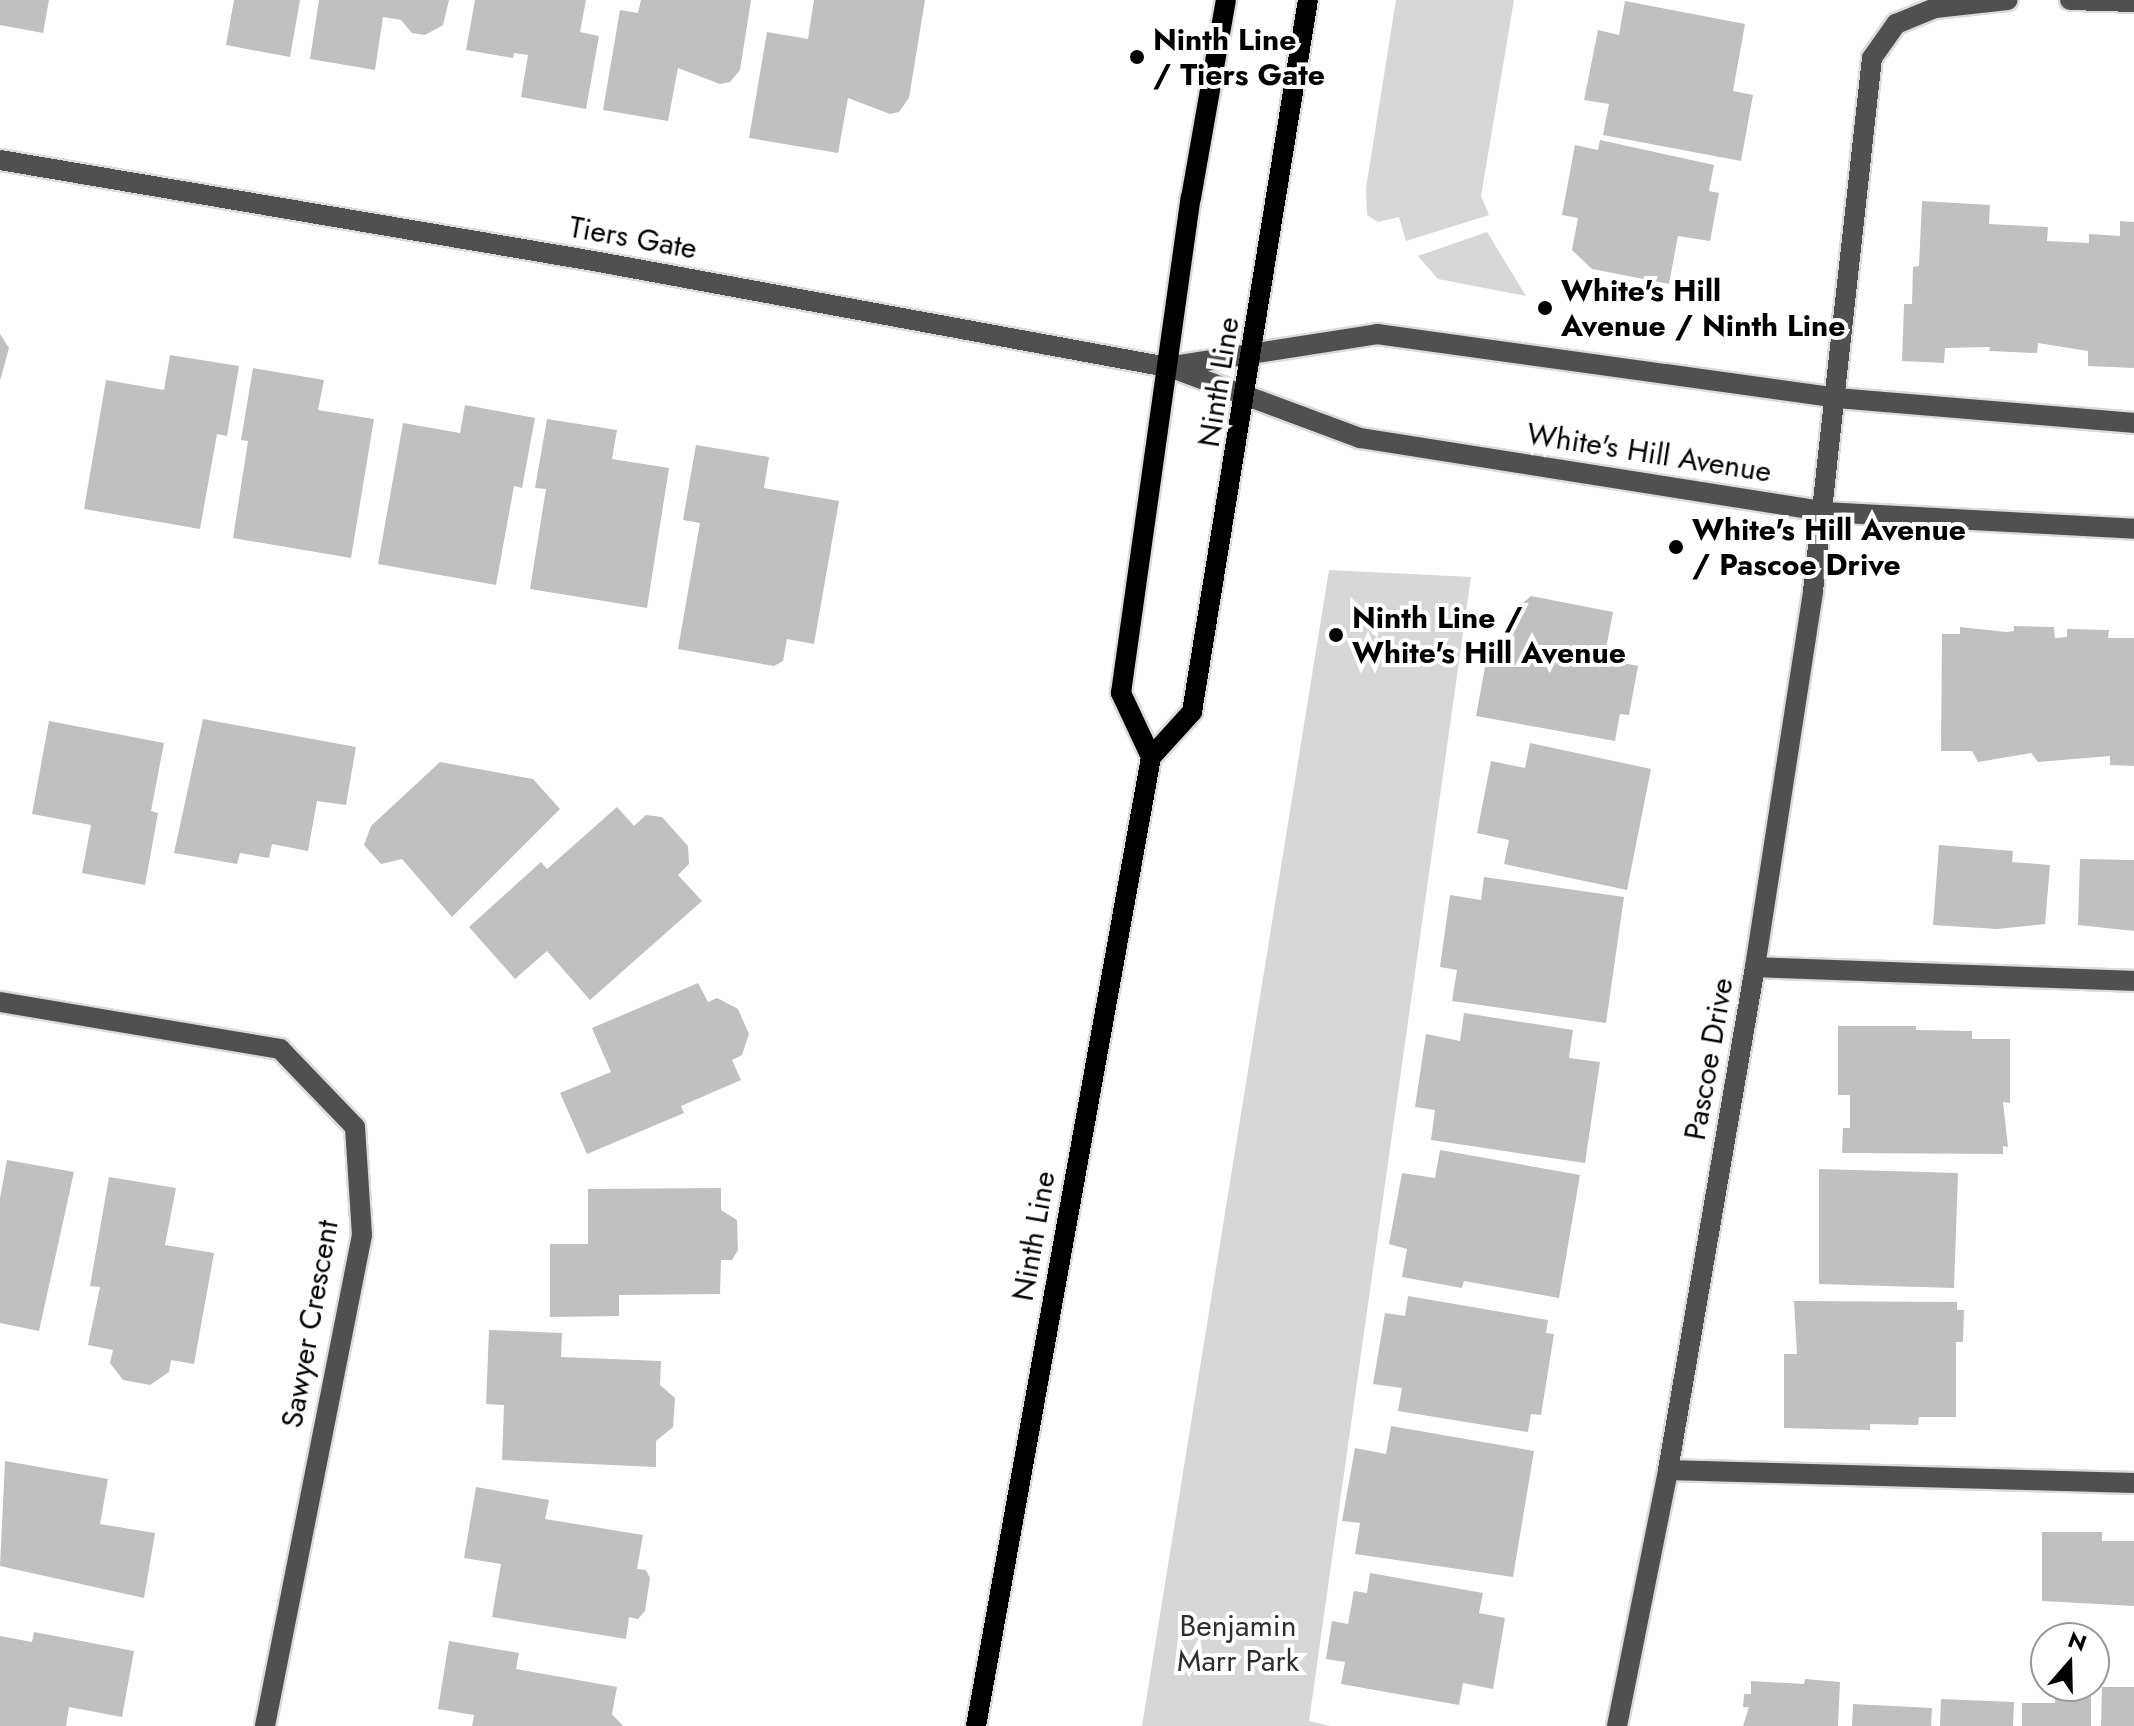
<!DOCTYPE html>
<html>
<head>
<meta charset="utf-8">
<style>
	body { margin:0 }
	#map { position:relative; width:2134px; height:1726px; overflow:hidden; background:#fff; font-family:Jost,sans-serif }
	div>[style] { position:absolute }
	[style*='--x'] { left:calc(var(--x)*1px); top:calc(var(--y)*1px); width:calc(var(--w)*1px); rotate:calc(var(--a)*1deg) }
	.green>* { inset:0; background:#d7d7d7 }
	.building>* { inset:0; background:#c0c0c0 }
	.roads { filter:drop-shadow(2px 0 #dbdbdb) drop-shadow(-2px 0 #dbdbdb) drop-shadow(0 2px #dbdbdb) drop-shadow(0 -2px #dbdbdb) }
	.minor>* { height:20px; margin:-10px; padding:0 10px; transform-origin:10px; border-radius:10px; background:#505050 }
	.major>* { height:20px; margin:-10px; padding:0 10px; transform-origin:10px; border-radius:10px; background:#000 }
	.dots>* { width:22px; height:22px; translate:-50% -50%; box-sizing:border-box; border:4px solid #fff; border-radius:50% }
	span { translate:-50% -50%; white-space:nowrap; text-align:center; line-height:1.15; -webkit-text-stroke:8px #fff; paint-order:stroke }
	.poi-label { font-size:30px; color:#000; font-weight:700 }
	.left { translate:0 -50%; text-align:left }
	.street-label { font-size:30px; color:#000 }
	.park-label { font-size:30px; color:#2e2e2e }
	.north { position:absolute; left:2030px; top:1622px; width:80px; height:80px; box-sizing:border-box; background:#fff; border:2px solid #999; border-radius:50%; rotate:20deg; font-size:22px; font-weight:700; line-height:32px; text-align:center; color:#000 }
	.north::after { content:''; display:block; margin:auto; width:28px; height:36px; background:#000; clip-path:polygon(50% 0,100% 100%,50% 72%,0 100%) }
</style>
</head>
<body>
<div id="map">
	<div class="green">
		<i style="clip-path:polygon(1396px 0,1514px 0,1481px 196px,1489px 215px,1406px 241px,1399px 217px,1378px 222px,1367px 215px,1366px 188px)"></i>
		<i style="clip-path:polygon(1487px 232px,1526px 296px,1438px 279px,1418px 256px)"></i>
		<i style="clip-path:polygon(1329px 570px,1471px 577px,1309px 1721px,1330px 1726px,1142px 1726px)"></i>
	</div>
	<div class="building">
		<i style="clip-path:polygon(0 0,49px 0,43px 33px,0 25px)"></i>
		<i style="clip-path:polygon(234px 0,300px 0,290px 57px,226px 45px)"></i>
		<i style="clip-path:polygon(319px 0,449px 0,443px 25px,425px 35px,412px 33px,401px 20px,383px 17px,375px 70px,310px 59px)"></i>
		<i style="clip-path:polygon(475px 0,586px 0,580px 32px,599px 36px,586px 109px,521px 97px,528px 55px,514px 53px,513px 58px,466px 50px)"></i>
		<i style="clip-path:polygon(641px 0,751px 0,740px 70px,730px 82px,720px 84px,678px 68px,668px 121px,603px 110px,620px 10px,638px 13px)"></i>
		<i style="clip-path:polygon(814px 0,925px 0,909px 98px,899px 112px,890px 114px,848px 98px,838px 153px,749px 138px,767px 32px,808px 39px)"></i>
		<i style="clip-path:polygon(1625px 1px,1745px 24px,1733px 91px,1753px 95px,1741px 161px,1603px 135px,1609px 104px,1584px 100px,1598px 30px,1619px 35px)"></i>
		<i style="clip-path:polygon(1600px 140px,1714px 165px,1709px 191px,1719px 193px,1710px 241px,1678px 236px,1669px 284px,1592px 269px,1572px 250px,1578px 218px,1562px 215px,1575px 145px,1598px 150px)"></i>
		<i style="clip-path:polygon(1922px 201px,1990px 205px,1989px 224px,2048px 227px,2047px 241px,2089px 243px,2089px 234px,2120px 236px,2120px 221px,2134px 222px,2134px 368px,2088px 366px,2088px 351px,2038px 343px,2037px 353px,1989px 351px,1990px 347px,1945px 348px,1944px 363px,1902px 361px,1904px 304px,1912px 304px,1913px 267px,1919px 266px)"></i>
		<i style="clip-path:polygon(0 334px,9px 348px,0 381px)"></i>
		<i style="clip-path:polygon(170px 355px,239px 366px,227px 436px,217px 434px,200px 529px,84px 509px,106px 380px,164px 390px)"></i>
		<i style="clip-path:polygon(253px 368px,324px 380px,318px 410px,374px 419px,351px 558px,233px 538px,248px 441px,241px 440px)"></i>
		<i style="clip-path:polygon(465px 405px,535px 418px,522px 488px,514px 486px,496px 585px,378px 564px,403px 423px,460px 433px)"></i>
		<i style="clip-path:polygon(547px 419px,617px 430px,612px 459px,669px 468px,647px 608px,530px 589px,546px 489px,535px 488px)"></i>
		<i style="clip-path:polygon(696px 445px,769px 457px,764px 488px,839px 501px,814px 644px,787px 639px,783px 661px,774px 666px,678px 649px,700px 523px,683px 520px)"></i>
		<i style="clip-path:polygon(1531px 596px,1613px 612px,1604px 659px,1638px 666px,1629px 715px,1620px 714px,1615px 741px,1476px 716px,1489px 645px,1503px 647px,1509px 615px)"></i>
		<i style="clip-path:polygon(2014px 626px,2054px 627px,2055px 638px,2067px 637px,2067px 629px,2109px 630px,2108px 638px,2134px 638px,2134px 766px,2110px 765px,2110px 756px,2038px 762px,2031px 753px,1978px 762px,1972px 751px,1941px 751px,1942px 634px,1960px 634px,1960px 627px,2006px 632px,2014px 631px)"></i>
		<i style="clip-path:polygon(203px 719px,356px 747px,346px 805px,317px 801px,308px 851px,272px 844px,269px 858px,240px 853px,237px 864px,174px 853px)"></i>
		<i style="clip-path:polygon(49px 721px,164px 743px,151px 811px,158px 813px,145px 885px,82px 873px,91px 825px,32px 814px)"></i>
		<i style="clip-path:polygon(1530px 743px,1651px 769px,1627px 890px,1504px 864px,1509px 840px,1477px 833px,1491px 761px,1525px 768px)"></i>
		<i style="clip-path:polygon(440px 762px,533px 779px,560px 809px,452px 917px,402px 859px,381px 864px,364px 845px,371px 826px)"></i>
		<i style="clip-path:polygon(617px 807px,634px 826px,646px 815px,662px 817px,688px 846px,689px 864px,678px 875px,702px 901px,590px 1000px,547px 951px,515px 979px,469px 927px,541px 862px,547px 869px)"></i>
		<i style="clip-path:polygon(1939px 845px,2013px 851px,2012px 862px,2050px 865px,2045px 924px,1997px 929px,1933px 925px)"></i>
		<i style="clip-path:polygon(2080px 859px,2134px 860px,2134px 931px,2078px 925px)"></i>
		<i style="clip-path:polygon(1484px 877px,1624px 897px,1606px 1023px,1452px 1001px,1457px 970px,1440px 967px,1450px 895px,1481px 900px)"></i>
		<i style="clip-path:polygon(698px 983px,708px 1002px,717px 998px,738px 1009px,749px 1034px,742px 1055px,732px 1060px,741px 1080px,681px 1106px,684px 1113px,587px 1154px,560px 1093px,611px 1072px,592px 1028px)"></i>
		<i style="clip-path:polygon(1464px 1013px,1573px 1030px,1569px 1058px,1600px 1062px,1585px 1163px,1431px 1140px,1435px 1110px,1415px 1107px,1426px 1034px,1460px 1041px)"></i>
		<i style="clip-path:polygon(1838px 1026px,1916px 1026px,1916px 1030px,1972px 1031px,1972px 1039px,2010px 1039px,2010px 1103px,2003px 1102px,2008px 1147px,2003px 1146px,2003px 1154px,1842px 1153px,1843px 1128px,1850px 1128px,1850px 1095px,1838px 1095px)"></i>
		<i style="clip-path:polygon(1440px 1150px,1580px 1175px,1559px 1298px,1464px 1281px,1462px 1288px,1402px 1277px,1407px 1249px,1389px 1244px,1402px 1173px,1435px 1178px)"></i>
		<i style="clip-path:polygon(7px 1160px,74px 1172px,39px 1331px,0 1323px,0 1198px)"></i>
		<i style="clip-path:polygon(1819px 1169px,1958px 1173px,1954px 1288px,1819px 1284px)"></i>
		<i style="clip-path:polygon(109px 1177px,176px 1188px,165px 1245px,214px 1253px,194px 1364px,171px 1360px,169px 1372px,150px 1385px,123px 1380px,110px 1363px,113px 1350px,88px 1345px,100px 1287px,90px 1286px)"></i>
		<i style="clip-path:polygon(721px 1188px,721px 1210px,737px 1220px,738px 1250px,732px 1260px,721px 1260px,720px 1294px,619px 1295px,619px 1316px,550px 1317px,550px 1244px,588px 1244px,588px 1189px)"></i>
		<i style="clip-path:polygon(1408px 1296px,1548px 1320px,1546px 1333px,1554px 1334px,1541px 1415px,1531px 1414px,1528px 1432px,1398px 1411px,1402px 1388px,1373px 1384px,1385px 1313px,1405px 1316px)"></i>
		<i style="clip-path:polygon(1794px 1301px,1957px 1302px,1957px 1310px,1964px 1310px,1963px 1342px,1956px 1342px,1956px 1417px,1919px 1417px,1918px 1425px,1870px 1424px,1870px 1430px,1784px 1428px,1784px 1354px,1797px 1354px)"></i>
		<i style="clip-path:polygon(489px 1330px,562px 1333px,561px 1357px,661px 1361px,660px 1385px,675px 1398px,673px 1427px,656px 1441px,656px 1467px,502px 1460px,504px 1405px,486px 1404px)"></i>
		<i style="clip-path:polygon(1391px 1426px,1534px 1451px,1513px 1577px,1355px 1554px,1360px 1523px,1342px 1521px,1355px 1448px,1386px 1454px)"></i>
		<i style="clip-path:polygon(5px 1461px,108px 1479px,100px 1524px,155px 1533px,144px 1598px,0 1566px)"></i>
		<i style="clip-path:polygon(476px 1487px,549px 1500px,545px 1519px,643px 1535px,637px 1569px,646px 1570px,650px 1578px,645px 1611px,638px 1619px,629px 1617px,626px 1639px,492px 1617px,501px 1564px,464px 1558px)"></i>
		<i style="clip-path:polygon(2042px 1532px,2102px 1532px,2102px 1541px,2134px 1541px,2134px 1606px,2042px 1601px)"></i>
		<i style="clip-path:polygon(1370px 1573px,1483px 1593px,1479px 1613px,1505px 1618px,1493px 1689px,1463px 1683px,1459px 1705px,1341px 1684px,1345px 1662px,1326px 1659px,1332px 1621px,1348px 1624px,1354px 1591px,1367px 1593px)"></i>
		<i style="clip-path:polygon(34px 1632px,134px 1651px,122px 1717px,69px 1707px,66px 1726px,0 1726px,0 1636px,32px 1642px)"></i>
		<i style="clip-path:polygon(449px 1641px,519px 1653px,516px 1669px,617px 1687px,612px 1714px,623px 1726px,472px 1726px,474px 1715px,438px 1709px)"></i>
		<i style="clip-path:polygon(1805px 1679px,1840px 1682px,1838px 1726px,1743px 1726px,1749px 1707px,1743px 1707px,1744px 1694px,1751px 1694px,1751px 1681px,1804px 1684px)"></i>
		<i style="clip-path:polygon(2102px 1687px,2134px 1687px,2134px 1726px,2101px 1726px)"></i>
		<i style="clip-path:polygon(2055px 1694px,2091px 1694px,2091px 1726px,2022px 1726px,2022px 1703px,2055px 1703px)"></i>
		<i style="clip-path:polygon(1941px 1699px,2014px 1702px,2013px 1726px,1940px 1726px)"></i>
		<i style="clip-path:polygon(1853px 1704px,1932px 1708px,1931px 1726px,1852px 1726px)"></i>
	</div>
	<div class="roads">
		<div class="minor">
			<i style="--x:2070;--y:0;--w:64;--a:1.8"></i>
			<i style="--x:0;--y:160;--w:608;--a:9.66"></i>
			<i style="--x:599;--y:262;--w:578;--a:10.47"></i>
			<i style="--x:1167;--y:367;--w:213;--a:-8.9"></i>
			<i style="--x:1377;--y:334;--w:465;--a:7.9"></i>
			<i style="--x:1838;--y:398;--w:297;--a:4.8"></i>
			<i style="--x:1169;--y:367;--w:204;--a:20.4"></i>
			<i style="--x:1360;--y:438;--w:471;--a:9"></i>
			<i style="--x:1825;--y:512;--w:309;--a:3.1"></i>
			<i style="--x:1755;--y:967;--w:379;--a:2.1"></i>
			<i style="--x:0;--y:1002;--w:284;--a:9.5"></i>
			<i style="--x:280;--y:1049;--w:108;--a:46.1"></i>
			<i style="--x:355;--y:1127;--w:108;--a:86.3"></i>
			<i style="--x:362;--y:1235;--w:500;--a:101.18"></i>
			<i style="--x:1668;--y:1470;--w:466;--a:1.6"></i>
			<i style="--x:1617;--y:1726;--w:261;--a:-78.7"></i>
			<i style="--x:1668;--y:1470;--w:510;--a:-80.19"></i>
			<i style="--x:1755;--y:967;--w:380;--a:-81.2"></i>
			<i style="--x:1813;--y:591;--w:536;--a:-83.68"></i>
			<i style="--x:1872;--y:58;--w:42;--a:-54.8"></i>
			<i style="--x:1896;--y:24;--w:42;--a:-22.3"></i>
			<i style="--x:1935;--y:8;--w:73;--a:-6.3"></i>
		</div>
		<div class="major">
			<i style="--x:1151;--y:757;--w:71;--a:-115.1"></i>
			<i style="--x:1121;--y:693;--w:500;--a:-82"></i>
			<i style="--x:1191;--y:198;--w:201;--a:-80"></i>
			<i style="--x:976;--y:1726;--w:985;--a:-79.76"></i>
			<i style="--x:1151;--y:757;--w:61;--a:-47.7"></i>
			<i style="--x:1192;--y:712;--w:721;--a:-80.75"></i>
		</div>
	</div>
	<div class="dots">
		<i style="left:1137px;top:57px;background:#000"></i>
		<i style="left:1545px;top:308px;background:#000"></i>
		<i style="left:1676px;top:547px;background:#000"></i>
		<i style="left:1336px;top:635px;background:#000"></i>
	</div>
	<div class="poi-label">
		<span class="left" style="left:1153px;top:57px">Ninth Line<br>/ Tiers Gate</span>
		<span class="left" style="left:1561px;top:308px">White's Hill<br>Avenue / Ninth Line</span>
		<span class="left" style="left:1692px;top:547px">White's Hill Avenue<br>/ Pascoe Drive</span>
		<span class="left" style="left:1352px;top:635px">Ninth Line /<br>White's Hill Avenue</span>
	</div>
	<div class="street-label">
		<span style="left:633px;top:238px;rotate:10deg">Tiers Gate</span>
		<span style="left:1219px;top:382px;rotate:-81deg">Ninth Line</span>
		<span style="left:1649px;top:453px;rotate:9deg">White's Hill Avenue</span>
		<span style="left:1709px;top:1059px;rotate:-80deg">Pascoe Drive</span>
		<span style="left:1034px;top:1236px;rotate:-80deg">Ninth Line</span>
		<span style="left:310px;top:1324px;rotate:-80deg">Sawyer Crescent</span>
	</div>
	<div class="park-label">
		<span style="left:1238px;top:1643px">Benjamin<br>Marr Park</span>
	</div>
	<div class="north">N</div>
</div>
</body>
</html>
